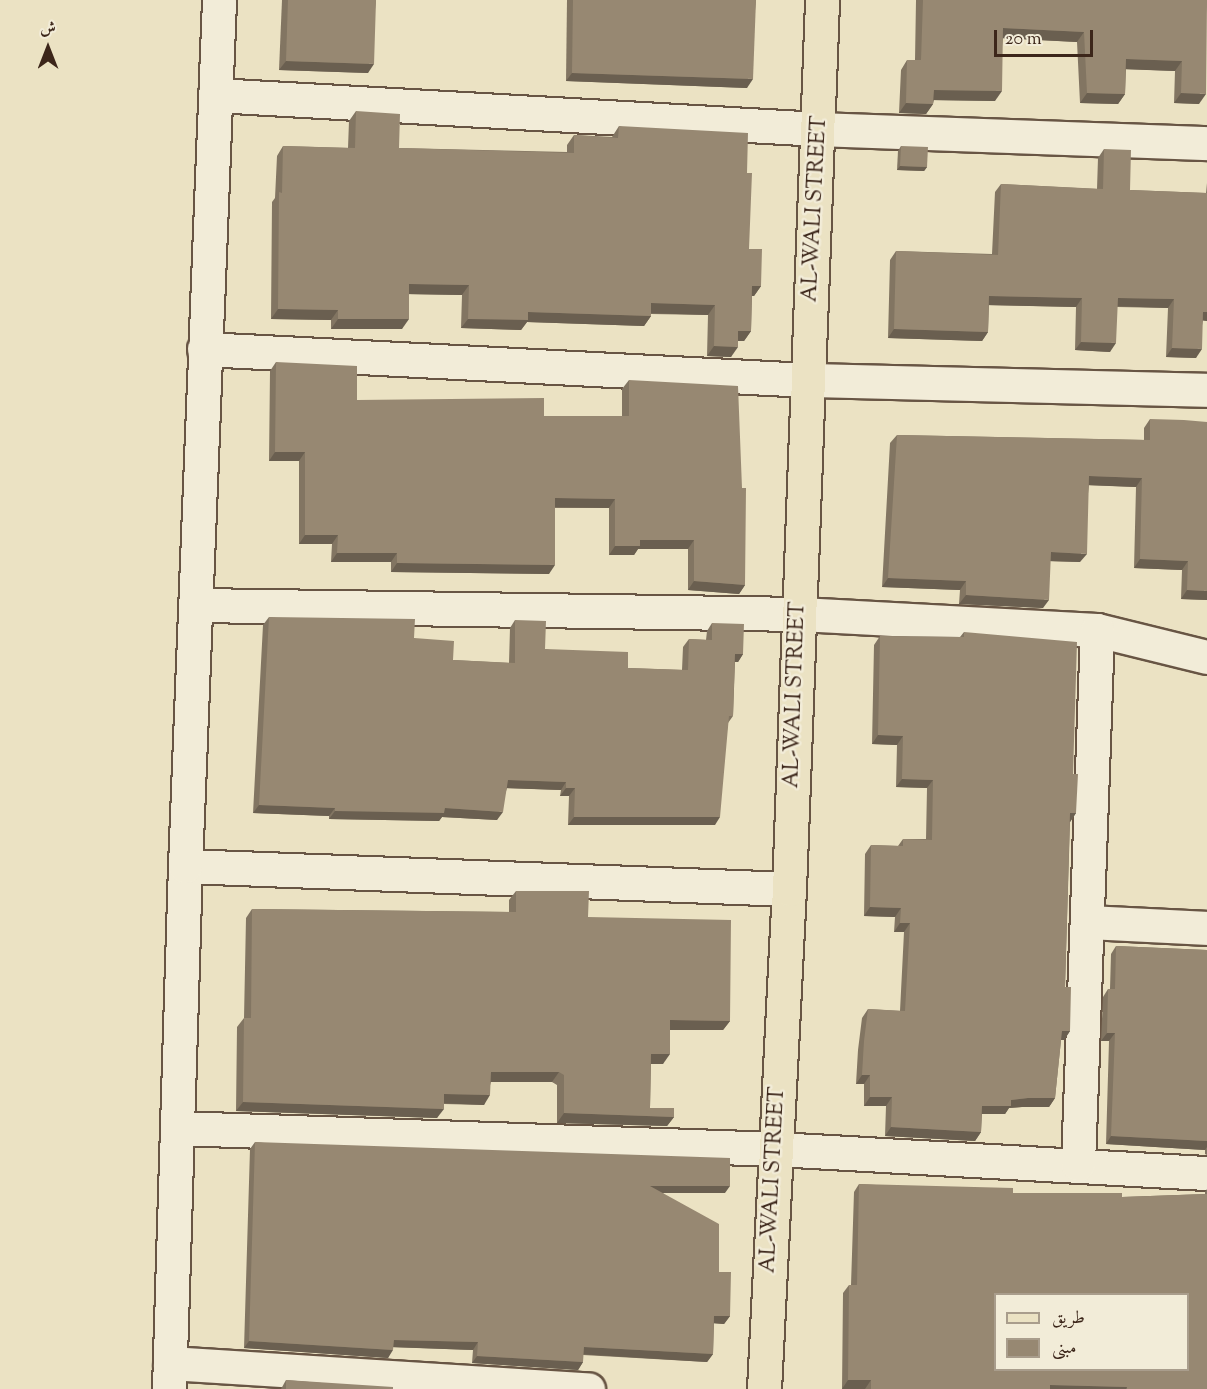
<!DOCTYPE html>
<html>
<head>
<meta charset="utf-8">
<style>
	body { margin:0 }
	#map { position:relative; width:1207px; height:1389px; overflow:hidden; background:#ebe2c3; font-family:"Sorts Mill Goudy",Amiri,serif }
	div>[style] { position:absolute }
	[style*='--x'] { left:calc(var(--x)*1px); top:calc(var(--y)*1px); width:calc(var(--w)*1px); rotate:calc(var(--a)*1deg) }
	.roads { filter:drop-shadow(2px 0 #685544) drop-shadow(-2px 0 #685544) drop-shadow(0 2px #685544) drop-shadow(0 -2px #685544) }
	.minor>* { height:33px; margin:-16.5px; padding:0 16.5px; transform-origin:16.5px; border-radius:16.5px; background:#f2ecd8 }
	.major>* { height:33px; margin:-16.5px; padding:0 16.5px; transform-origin:16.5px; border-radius:16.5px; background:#ebe2c3 }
	.wall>* { inset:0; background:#827562 }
	.shaded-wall>* { inset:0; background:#6a5f50 }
	.building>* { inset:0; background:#978872 }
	span { translate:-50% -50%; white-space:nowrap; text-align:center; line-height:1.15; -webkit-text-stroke:5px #f2ecd8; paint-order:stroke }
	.street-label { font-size:22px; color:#3c261a }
	.legend { position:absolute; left:994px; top:1293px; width:195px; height:78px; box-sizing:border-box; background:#f2ecd8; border:2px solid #a99d8c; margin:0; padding:8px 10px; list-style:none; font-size:18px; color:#3c261a }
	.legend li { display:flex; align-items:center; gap:12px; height:30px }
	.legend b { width:30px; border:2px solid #a99d8c }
	.north { position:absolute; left:18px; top:18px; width:60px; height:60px; -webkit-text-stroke:4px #f2ecd8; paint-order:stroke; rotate:0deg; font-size:16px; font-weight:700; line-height:24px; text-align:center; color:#3c261a }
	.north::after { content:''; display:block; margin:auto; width:21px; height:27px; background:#3c261a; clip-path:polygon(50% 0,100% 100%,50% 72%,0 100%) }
	.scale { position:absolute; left:994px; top:30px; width:99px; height:27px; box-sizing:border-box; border:3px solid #3c261a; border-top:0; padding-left:8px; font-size:18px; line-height:21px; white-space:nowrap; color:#3c261a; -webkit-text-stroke:4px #f2ecd8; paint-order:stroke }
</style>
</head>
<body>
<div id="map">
	<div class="roads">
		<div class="minor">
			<i style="--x:215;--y:95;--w:606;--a:3.22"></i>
			<i style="--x:820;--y:129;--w:387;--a:2.1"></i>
			<i style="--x:204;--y:349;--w:605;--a:2.94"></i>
			<i style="--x:808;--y:380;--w:399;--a:1.4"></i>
			<i style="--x:196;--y:605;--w:604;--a:0.85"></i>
			<i style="--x:800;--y:614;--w:297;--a:3.1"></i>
			<i style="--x:1097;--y:630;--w:113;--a:13.8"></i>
			<i style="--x:185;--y:866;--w:604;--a:2.18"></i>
			<i style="--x:1089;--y:922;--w:118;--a:2.9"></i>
			<i style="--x:178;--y:1128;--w:598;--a:2.01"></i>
			<i style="--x:776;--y:1149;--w:432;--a:3.2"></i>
			<i style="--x:1078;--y:1164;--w:534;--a:-87.96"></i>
			<i style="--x:170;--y:1363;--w:419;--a:3.6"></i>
			<i style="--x:169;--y:1389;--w:523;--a:-88.25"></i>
			<i style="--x:185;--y:866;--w:867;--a:-87.75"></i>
		</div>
		<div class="major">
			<i style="--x:764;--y:1389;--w:501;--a:-87.14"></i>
			<i style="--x:789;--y:889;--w:890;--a:-87.87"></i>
		</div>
	</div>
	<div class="wall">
		<i style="clip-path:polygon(282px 0,376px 0,368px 73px,279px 70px)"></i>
		<i style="clip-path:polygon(567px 0,756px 0,747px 88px,566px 81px)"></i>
		<i style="clip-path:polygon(916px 0,1207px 0,1199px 104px,1174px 103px,1175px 71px,1126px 69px,1125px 94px,1118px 104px,1080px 103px,1077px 42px,1003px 38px,995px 101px,934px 100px,933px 104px,926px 114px,899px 113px,901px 70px,907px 60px,915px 60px)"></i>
		<i style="clip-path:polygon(356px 111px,399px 148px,567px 152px,567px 145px,574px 135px,612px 137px,619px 126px,747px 173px,749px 249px,761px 286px,754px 296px,752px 296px,751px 331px,744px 341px,738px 341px,731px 357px,707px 356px,708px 315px,651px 314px,651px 316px,644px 326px,527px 322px,521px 330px,461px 328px,462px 295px,409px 294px,402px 329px,331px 329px,331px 320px,271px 319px,272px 202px,275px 198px,277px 156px,283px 146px,348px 148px,349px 121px)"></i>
		<i style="clip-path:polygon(901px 146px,927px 167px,924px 171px,897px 170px,898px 151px)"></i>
		<i style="clip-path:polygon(1104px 149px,1130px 190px,1206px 193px,1207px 183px,1207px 321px,1203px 320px,1196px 358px,1166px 357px,1168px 308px,1117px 307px,1110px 352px,1075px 350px,1076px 307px,989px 305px,988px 332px,982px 341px,888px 338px,890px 260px,896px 251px,992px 254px,995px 192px,1001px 184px,1097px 189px,1098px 158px)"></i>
		<i style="clip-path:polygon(276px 362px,357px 400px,544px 416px,622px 416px,622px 389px,629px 380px,745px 585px,739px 594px,688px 590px,688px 549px,638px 549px,634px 555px,609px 555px,609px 508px,555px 508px,549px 574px,391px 572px,391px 562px,331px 562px,332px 544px,299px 544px,299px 461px,269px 461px,270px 371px)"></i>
		<i style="clip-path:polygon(1150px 419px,1207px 600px,1181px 599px,1182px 570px,1134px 568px,1136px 487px,1089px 485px,1080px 562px,1050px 561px,1043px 608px,959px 604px,960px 590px,882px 587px,890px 443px,897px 435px,1144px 440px,1144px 428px)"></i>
		<i style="clip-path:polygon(269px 617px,414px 638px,453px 660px,509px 663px,510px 628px,515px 620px,545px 649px,628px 668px,682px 670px,683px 647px,689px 639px,706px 640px,707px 631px,712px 623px,743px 654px,738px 662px,735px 662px,733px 716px,728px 723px,715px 825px,568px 825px,569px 796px,560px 796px,561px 790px,507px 788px,497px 820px,442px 817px,439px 821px,329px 819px,329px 816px,253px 813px,263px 625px)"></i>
		<i style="clip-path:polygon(964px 632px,1073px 774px,1076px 813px,1070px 822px,1065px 987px,1070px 1031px,1064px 1040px,1061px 1040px,1055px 1098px,1049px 1107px,1022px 1107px,1009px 1108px,1005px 1114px,982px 1114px,981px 1132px,975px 1141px,885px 1136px,886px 1106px,864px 1106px,864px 1084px,856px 1084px,858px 1050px,862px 1018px,868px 1009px,900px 1011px,904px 932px,894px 932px,895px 917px,864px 916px,865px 854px,871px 845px,898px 846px,903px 839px,926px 839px,927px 788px,896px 787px,897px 745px,872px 744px,874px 645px,880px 636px,960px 637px)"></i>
		<i style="clip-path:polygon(516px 891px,588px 917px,730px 1021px,723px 1030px,670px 1030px,663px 1064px,651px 1064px,650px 1108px,674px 1117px,667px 1126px,557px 1123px,557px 1085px,552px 1082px,491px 1082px,484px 1105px,444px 1104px,437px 1118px,236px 1111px,237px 1027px,244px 1018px,246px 918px,252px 909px,509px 912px,509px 900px)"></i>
		<i style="clip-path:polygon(1116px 946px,1207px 950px,1207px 1155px,1205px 1154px,1205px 1150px,1106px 1144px,1109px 1041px,1101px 1041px,1103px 997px,1108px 989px,1110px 989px,1111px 954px)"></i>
		<i style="clip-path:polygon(255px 1142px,725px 1193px,663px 1193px,719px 1272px,730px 1316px,724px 1324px,714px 1323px,713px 1354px,707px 1362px,583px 1355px,583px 1362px,578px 1370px,472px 1363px,473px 1350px,393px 1347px,388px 1358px,244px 1348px,250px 1149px)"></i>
		<i style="clip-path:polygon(859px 1184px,1013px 1193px,1122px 1197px,1205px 1194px,1205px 1192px,1207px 1189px,1207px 1389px,842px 1389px,843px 1293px,849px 1285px,851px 1285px,854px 1192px)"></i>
		<i style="clip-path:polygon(286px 1380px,393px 1389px,281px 1389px)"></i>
	</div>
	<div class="shaded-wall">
		<i style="clip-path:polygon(1003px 28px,1084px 32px,1077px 42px,997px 38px)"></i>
		<i style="clip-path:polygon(1126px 59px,1182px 61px,1175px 71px,1119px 69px)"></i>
		<i style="clip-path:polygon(286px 61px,374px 64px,368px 73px,279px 70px)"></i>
		<i style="clip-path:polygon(572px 73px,753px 79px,747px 88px,566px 81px)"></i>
		<i style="clip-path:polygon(934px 90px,1002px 91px,995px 101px,927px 100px)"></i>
		<i style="clip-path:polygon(1087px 93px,1125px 94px,1118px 104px,1080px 103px)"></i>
		<i style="clip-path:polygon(1181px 93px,1206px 94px,1199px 104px,1174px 103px)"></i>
		<i style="clip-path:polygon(906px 103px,933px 104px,926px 114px,899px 113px)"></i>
		<i style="clip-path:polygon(900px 166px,927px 167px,924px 171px,897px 170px)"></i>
		<i style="clip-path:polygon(409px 284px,469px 285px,462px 295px,402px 294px)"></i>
		<i style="clip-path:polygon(752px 286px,761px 286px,754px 296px,745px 296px)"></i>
		<i style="clip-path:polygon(989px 296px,1082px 298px,1076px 307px,983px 305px)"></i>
		<i style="clip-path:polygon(1118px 298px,1174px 299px,1168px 308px,1111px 306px)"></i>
		<i style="clip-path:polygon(651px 303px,715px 305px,708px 315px,644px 313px)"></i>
		<i style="clip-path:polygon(278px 309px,338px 310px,331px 320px,271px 319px)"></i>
		<i style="clip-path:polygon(528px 312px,651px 316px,644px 326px,527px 322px,521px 330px,461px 328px,468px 319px)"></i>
		<i style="clip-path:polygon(1203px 312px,1207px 312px,1207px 321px,1197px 320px)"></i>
		<i style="clip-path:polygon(338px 319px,409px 319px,402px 329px,331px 329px)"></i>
		<i style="clip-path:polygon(894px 329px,988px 332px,982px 341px,888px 338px)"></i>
		<i style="clip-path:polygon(738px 331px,751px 331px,744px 341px,731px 341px)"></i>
		<i style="clip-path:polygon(1081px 342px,1116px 343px,1110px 352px,1075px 350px)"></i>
		<i style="clip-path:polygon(714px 346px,738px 347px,731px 357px,707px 356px)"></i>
		<i style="clip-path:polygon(1172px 348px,1202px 349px,1196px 358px,1166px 357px)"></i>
		<i style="clip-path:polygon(275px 452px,305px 452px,299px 461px,269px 461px)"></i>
		<i style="clip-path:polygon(1089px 476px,1142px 478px,1136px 487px,1083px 485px)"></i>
		<i style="clip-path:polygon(555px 498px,615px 499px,609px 508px,549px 507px)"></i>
		<i style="clip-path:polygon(305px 535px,338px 535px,332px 544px,299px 544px)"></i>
		<i style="clip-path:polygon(640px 540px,694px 540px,688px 549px,638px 549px,634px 555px,609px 555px,615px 546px)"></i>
		<i style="clip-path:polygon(1051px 552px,1087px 554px,1080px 562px,1045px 561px)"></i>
		<i style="clip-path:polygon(337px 553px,397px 553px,391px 562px,331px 562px)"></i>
		<i style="clip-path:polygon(1140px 559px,1188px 561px,1182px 570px,1134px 568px)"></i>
		<i style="clip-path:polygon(397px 563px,555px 565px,549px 574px,391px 572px)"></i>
		<i style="clip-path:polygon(888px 578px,966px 581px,960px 590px,882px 587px)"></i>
		<i style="clip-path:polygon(694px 581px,745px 585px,739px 594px,688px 590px)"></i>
		<i style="clip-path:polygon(1187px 590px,1207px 591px,1207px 600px,1181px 599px)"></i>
		<i style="clip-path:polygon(966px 595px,1049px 600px,1043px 608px,959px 604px)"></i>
		<i style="clip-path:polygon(735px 654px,743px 654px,738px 662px,729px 662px)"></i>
		<i style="clip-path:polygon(878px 735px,903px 736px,897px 745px,872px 744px)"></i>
		<i style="clip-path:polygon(902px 779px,933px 780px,927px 788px,896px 787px)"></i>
		<i style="clip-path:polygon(508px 780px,566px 782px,561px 790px,502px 788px)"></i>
		<i style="clip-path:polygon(566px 788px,575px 788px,569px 796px,560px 796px)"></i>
		<i style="clip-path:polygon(259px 805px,335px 808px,329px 816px,253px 813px)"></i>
		<i style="clip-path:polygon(445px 808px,503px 812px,497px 820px,442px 817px,439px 821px,329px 819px,335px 811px)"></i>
		<i style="clip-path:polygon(1070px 813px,1076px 813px,1070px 822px,1064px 822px)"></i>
		<i style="clip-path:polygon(574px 817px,720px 817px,715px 825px,568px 825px)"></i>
		<i style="clip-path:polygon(870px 907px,901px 908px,895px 917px,864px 916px)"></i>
		<i style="clip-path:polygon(900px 923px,910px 923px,904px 932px,894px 932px)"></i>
		<i style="clip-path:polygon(670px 1020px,730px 1021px,723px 1030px,663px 1030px)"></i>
		<i style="clip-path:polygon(1062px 1031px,1070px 1031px,1064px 1040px,1056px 1040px)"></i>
		<i style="clip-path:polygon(1107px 1033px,1115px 1033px,1109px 1041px,1101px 1041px)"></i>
		<i style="clip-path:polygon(651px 1054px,670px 1054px,663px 1064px,644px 1064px)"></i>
		<i style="clip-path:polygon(491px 1072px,559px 1072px,552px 1082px,484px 1082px)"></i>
		<i style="clip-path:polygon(862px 1075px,870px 1075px,864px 1084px,856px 1084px)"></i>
		<i style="clip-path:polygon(444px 1094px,490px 1095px,484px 1105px,437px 1103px)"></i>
		<i style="clip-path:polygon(870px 1097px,892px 1097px,886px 1106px,864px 1106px)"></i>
		<i style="clip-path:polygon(1028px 1098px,1055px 1098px,1049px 1107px,1022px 1107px,1009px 1108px,1005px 1114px,976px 1114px,982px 1106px,1011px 1100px)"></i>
		<i style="clip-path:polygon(243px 1102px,444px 1109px,437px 1118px,236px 1111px)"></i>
		<i style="clip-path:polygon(564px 1113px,674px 1117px,667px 1126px,557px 1123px)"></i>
		<i style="clip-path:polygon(891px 1127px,981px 1132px,975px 1141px,885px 1136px)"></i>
		<i style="clip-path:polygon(1111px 1136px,1207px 1141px,1207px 1147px,1205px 1150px,1106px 1144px)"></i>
		<i style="clip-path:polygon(650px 1186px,730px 1186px,725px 1193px,644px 1193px)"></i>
		<i style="clip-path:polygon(714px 1316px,730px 1316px,724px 1324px,709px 1323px)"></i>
		<i style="clip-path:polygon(394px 1340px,478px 1342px,473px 1350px,388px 1347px)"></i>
		<i style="clip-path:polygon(249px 1341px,393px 1350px,388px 1358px,244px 1348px)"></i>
		<i style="clip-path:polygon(584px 1347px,713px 1354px,707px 1362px,578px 1354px)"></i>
		<i style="clip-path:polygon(477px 1356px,583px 1362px,578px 1370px,472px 1363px)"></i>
		<i style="clip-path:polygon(848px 1380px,871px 1380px,865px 1389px,842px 1389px)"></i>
		<i style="clip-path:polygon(1050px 1385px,1127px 1387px,1126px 1389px,1047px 1389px)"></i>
	</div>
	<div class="building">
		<i style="clip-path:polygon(288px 0,376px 0,374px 64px,286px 61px)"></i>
		<i style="clip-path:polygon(573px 0,756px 0,753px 79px,572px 73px)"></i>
		<i style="clip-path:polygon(923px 0,1207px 0,1206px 94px,1181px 93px,1182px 61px,1126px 59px,1125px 94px,1087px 93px,1084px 32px,1003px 28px,1002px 91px,934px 90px,933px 104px,906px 103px,907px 60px,921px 60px)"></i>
		<i style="clip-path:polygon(356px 111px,400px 114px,399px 148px,574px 153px,574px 135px,618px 138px,619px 126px,748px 133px,747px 173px,752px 173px,749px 249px,762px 249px,761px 286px,752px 286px,751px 331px,738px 331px,738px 347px,714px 346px,715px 305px,651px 303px,651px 316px,528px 312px,528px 320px,468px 319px,469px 285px,409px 284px,409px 319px,338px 319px,338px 310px,278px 309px,279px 192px,282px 193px,283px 146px,355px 148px)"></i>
		<i style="clip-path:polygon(901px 146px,928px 147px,927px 167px,900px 166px)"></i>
		<i style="clip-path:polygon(1104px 149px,1131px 150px,1130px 190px,1207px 193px,1207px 312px,1203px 312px,1202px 349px,1172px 348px,1174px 299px,1118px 298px,1116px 343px,1081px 342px,1082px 298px,989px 296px,988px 332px,894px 329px,896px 251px,998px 255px,1001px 184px,1103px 189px)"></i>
		<i style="clip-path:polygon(276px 362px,357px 366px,357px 400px,544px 398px,544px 416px,629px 416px,629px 380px,738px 386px,742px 488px,746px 488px,745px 585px,694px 581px,694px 540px,640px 540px,640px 546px,615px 546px,615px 499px,555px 498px,555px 565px,397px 563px,397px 553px,337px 553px,338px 535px,305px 535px,305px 452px,275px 452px)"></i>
		<i style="clip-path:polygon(1150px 419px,1184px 420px,1207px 422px,1207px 591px,1187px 590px,1188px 561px,1140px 559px,1142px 478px,1089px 476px,1087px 554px,1051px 552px,1049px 600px,966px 595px,966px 581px,888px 578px,897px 435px,1150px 440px)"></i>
		<i style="clip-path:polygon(269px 617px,415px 619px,414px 638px,454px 641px,453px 660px,515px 663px,515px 620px,546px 621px,545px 649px,628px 652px,628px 668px,688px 670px,689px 639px,712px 640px,712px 623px,744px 624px,743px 654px,735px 654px,733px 716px,729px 716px,720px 817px,574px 817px,575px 788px,566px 788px,566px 782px,508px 780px,503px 812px,445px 808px,444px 813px,335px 811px,335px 808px,259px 805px)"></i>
		<i style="clip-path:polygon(964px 632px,1077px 642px,1073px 774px,1078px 774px,1076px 813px,1070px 813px,1065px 987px,1071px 987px,1070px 1031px,1062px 1031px,1055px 1098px,1028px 1098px,1011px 1100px,1011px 1106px,982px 1106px,981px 1132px,891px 1127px,892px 1097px,870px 1097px,870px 1075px,862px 1075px,864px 1041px,868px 1009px,905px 1011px,910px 923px,900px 923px,901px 908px,870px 907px,871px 845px,903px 846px,903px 839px,932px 840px,933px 780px,902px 779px,903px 736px,878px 735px,880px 636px,964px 637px)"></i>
		<i style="clip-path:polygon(516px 891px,589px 891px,588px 917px,731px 920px,730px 1021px,670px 1020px,670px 1054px,651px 1054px,650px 1108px,674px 1108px,674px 1117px,564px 1113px,564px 1075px,559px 1072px,491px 1072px,490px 1095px,444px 1094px,444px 1109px,243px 1102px,244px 1018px,251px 1018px,252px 909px,516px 912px)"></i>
		<i style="clip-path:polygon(1116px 946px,1207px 950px,1207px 1141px,1111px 1136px,1115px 1033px,1107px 1033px,1108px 989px,1115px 989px)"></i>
		<i style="clip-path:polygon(255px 1142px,730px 1158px,730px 1186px,650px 1186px,719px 1224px,719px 1272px,731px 1272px,730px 1316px,714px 1316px,713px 1354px,584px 1347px,583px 1362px,477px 1356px,478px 1342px,394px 1340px,393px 1350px,249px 1341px)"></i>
		<i style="clip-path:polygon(evenodd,859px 1184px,1013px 1188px,1013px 1193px,1122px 1193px,1122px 1197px,1207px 1194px,1207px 1389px,1127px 1389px,1127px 1387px,1050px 1385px,1050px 1389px,871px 1389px,871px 1380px,848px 1380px,849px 1285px,857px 1285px,859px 1184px,996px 1294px,1188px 1294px,1188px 1370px,996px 1370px,996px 1294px)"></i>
		<i style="clip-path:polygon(286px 1380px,393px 1387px,393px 1389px,286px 1389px)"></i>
	</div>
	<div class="street-label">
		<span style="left:816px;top:209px;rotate:-87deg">AL-WALI STREET</span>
		<span style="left:796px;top:695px;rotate:-88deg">AL-WALI STREET</span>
		<span style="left:774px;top:1180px;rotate:-87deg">AL-WALI STREET</span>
	</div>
	<ul class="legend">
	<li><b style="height:8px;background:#ebe2c3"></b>طريق</li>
	<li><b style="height:16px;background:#978872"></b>مبنى</li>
	</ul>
	<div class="north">ش</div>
	<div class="scale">20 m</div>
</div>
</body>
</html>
